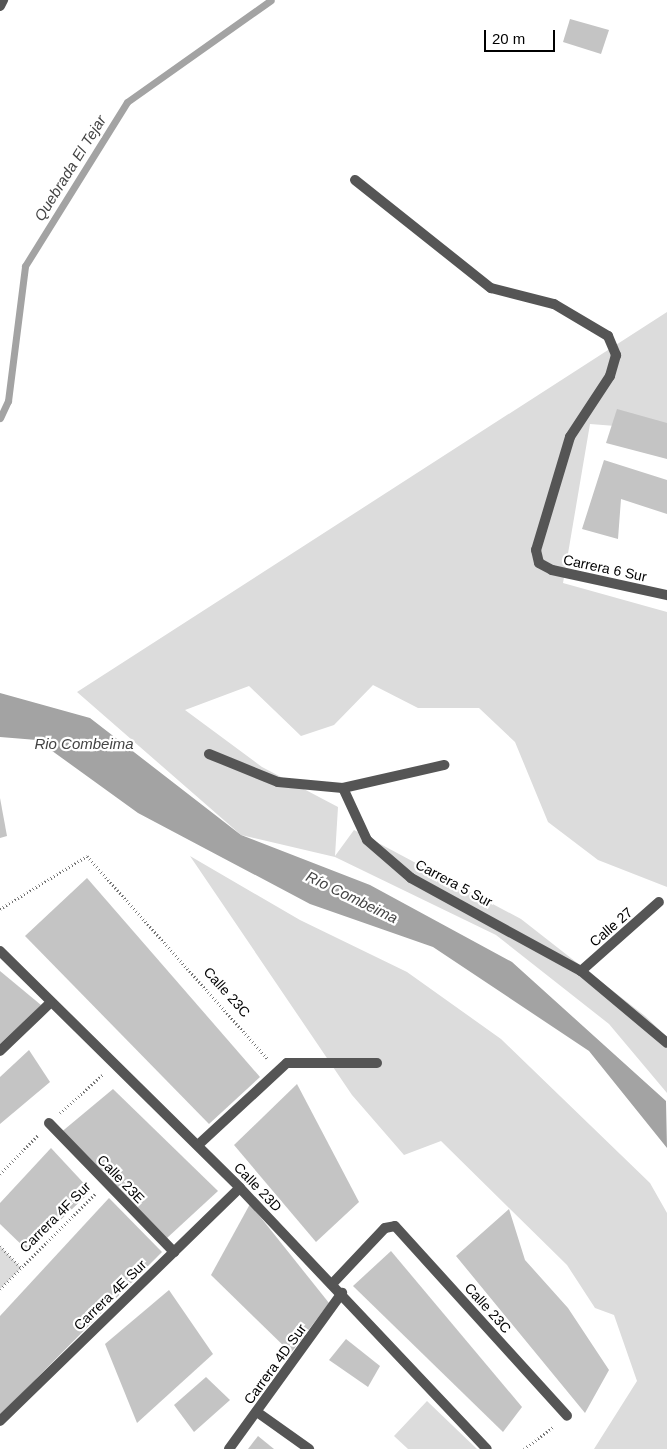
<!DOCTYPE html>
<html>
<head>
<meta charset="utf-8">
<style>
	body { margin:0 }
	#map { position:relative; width:667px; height:1449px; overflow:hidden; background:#fff; font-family:Helvetica,sans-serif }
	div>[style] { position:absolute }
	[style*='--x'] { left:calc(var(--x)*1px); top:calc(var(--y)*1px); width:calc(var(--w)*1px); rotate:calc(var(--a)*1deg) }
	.green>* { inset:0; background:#dcdcdc }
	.water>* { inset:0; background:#a3a3a3 }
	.stream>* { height:7px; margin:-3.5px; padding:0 3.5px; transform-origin:3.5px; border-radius:3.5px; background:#a3a3a3 }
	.building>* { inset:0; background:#c4c4c4 }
	.path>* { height:3px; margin-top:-1.5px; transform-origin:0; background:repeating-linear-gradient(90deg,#777 0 1px,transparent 0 3.5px) }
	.minor>* { height:10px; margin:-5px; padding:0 5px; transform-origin:5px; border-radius:5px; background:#555 }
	span { translate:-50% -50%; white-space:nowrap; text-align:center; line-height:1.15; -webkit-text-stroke:4.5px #fff; paint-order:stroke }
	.street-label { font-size:14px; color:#000 }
	.water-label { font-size:15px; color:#444; font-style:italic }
	.scale { position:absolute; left:484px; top:30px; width:71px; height:22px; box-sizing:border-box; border:2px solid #000; border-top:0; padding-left:6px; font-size:15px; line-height:18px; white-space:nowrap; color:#000; -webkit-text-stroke:4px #fff; paint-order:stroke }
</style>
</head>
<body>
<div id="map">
	<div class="green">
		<i style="clip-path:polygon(667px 312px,667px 430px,590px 424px,563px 583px,667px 612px,667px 887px,598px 860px,548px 822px,515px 742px,479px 708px,418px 708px,373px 685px,334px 725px,301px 736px,249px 686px,185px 710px,262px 767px,338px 807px,335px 856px,354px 830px,521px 919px,645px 1016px,667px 1037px,667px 1093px,609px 1024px,496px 935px,335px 857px,241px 835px,77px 692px)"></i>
		<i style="clip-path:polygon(190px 856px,300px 920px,407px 972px,501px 1039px,650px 1183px,667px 1213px,667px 1449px,594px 1449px,637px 1381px,614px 1315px,595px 1308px,567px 1265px,441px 1141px,404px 1155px,352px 1095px)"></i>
		<i style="clip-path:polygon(0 1246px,21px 1268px,0 1289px)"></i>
		<i style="clip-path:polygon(427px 1401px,477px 1449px,408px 1449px,394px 1436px)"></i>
	</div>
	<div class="water">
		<i style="clip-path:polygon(0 693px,90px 718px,241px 835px,370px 885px,512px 962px,666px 1101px,667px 1148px,589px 1051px,433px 947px,310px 904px,138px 813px,37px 740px,0 737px)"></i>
	</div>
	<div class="stream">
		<i style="--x:0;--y:418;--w:19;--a:-65"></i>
		<i style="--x:8;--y:401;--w:136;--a:-82.8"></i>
		<i style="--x:25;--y:266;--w:193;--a:-58.1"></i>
		<i style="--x:127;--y:102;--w:176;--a:-35.3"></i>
	</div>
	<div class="building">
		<i style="clip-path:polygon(570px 19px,609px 30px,601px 54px,563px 42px)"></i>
		<i style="clip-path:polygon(617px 409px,667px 423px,667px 459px,606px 443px)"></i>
		<i style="clip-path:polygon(604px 460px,667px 480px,667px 514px,621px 499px,618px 539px,582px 529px)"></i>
		<i style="clip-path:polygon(0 798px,7px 836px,0 838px)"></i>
		<i style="clip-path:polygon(87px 878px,260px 1077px,209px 1124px,25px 936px)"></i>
		<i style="clip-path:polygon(0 971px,41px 1005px,0 1044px)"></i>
		<i style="clip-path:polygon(29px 1050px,50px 1082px,0 1124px,0 1077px)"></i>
		<i style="clip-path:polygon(297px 1084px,359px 1202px,316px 1242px,234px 1145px)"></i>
		<i style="clip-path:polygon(113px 1089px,218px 1191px,167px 1238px,59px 1134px)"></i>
		<i style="clip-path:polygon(51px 1148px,91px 1191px,28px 1251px,0 1224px,0 1203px)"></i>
		<i style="clip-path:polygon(109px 1198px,162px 1252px,0 1415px,0 1316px)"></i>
		<i style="clip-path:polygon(250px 1204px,329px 1303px,291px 1353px,211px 1275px)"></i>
		<i style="clip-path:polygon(509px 1209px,525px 1260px,568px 1308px,609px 1370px,585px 1413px,456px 1256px)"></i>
		<i style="clip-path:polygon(391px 1251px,522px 1407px,503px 1432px,353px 1286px)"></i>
		<i style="clip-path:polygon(169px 1290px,213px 1354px,137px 1423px,105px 1344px)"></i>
		<i style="clip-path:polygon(346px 1339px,380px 1366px,368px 1387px,329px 1360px)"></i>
		<i style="clip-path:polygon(206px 1377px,230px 1400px,194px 1432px,174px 1405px)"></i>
		<i style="clip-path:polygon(258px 1436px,274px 1449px,248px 1449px)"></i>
	</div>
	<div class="path">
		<i style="--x:0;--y:909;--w:102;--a:-31.3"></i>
		<i style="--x:87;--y:856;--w:272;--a:48.3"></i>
		<i style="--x:60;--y:1113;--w:57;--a:-42.1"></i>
		<i style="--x:0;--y:1174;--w:54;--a:-45.7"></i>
		<i style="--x:0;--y:1246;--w:30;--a:46"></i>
		<i style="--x:0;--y:1289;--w:136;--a:-45"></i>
		<i style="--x:524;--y:1449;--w:38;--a:-37"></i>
	</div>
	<div class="minor">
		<i style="--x:0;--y:6;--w:7;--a:-63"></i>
		<i style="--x:355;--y:180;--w:174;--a:38.5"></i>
		<i style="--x:491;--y:288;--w:65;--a:14.3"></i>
		<i style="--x:554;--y:304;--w:63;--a:30.7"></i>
		<i style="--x:608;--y:336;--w:21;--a:67"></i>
		<i style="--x:616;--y:355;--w:22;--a:106"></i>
		<i style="--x:610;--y:376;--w:73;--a:123.3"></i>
		<i style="--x:570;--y:437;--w:118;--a:106.7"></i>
		<i style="--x:536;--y:550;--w:13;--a:77"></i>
		<i style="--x:539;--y:563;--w:15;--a:28"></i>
		<i style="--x:552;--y:570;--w:118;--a:12.3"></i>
		<i style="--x:209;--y:754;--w:74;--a:22.1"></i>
		<i style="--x:278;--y:782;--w:65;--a:5.3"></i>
		<i style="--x:343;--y:788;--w:104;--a:-12.8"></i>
		<i style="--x:343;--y:788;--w:57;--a:65.2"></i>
		<i style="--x:367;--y:840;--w:58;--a:40.8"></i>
		<i style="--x:411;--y:878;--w:194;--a:28.7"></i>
		<i style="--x:581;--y:971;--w:112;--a:39.9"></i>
		<i style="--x:0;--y:951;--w:337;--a:44.6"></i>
		<i style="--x:240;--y:1188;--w:359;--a:46.6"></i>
		<i style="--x:581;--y:971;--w:104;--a:-41.5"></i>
		<i style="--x:0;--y:1051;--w:69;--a:-43.8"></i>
		<i style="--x:49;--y:1123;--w:180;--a:45.9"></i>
		<i style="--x:198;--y:1145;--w:121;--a:-42.7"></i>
		<i style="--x:287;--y:1063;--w:90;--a:0"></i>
		<i style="--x:332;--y:1284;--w:77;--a:-46.6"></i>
		<i style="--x:385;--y:1228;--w:10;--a:-11"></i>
		<i style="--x:395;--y:1226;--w:256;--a:47.8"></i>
		<i style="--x:257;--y:1412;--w:64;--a:35.4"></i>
		<i style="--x:0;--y:1421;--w:334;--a:-44.2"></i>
		<i style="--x:229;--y:1449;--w:193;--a:-54.1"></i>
	</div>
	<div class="street-label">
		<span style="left:605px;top:568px;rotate:12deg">Carrera 6 Sur</span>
		<span style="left:454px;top:883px;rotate:28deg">Carrera 5 Sur</span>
		<span style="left:611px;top:927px;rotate:-41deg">Calle 27</span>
		<span style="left:227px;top:992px;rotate:48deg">Calle 23C</span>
		<span style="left:121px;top:1179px;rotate:46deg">Calle 23E</span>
		<span style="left:258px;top:1187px;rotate:46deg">Calle 23D</span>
		<span style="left:55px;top:1217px;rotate:-45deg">Carrera 4F Sur</span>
		<span style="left:110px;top:1295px;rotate:-44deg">Carrera 4E Sur</span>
		<span style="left:488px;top:1308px;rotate:48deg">Calle 23C</span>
		<span style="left:275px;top:1364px;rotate:-54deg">Carrera 4D Sur</span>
	</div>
	<div class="water-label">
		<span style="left:70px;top:168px;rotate:-58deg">Quebrada El Tejar</span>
		<span style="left:84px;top:744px">Rio Combeima</span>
		<span style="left:352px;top:897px;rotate:26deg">Río Combeima</span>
	</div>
	<div class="scale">20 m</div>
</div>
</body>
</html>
